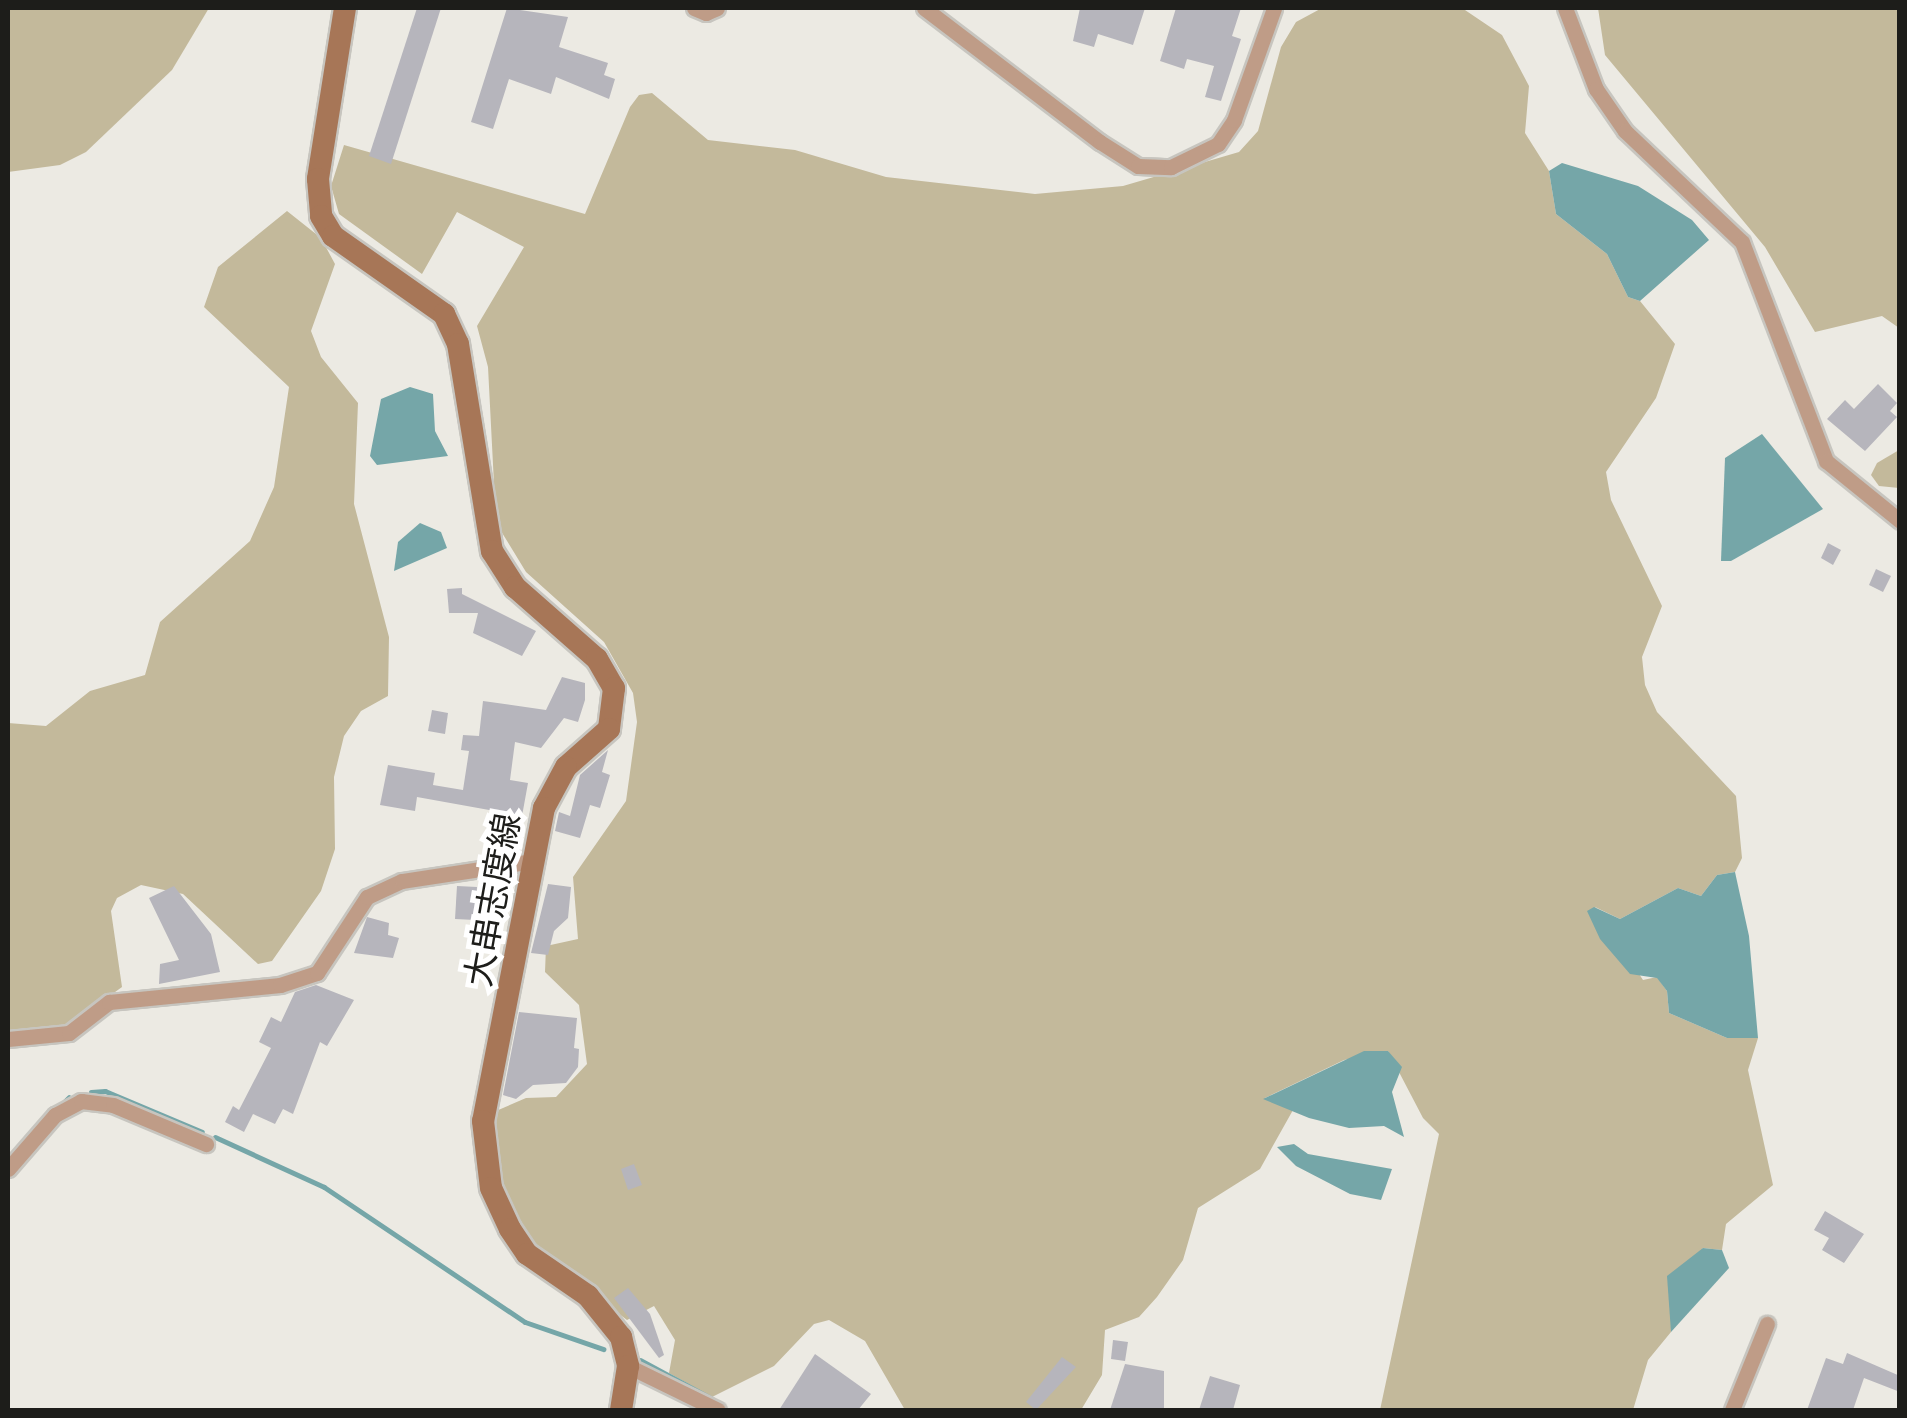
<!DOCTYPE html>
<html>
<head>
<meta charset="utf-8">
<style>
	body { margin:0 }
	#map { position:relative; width:1907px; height:1418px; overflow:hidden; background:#eceae3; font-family:Raleway,"Noto Sans JP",sans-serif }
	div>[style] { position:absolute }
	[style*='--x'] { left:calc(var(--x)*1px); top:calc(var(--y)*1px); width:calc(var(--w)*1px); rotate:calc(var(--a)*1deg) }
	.green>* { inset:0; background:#c3b99b }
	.water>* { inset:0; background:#75a6a8 }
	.stream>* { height:5px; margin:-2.5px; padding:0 2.5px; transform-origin:2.5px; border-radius:2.5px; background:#75a6a8 }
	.building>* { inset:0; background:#b6b5bc }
	.roads { filter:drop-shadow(2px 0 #c7c5bf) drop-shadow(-2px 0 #c7c5bf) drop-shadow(0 2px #c7c5bf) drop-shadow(0 -2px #c7c5bf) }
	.street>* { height:15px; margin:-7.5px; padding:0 7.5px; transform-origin:7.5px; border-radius:7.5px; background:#bf9c87 }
	.secondary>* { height:22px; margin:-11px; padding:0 11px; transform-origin:11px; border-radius:11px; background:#a77657 }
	span { translate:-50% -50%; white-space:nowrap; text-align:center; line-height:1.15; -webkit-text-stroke:10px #fff; paint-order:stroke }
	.street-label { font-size:35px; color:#1d1d1a }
	.frame { position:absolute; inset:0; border:10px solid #1d1d1a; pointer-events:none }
</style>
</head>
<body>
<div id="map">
	<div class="green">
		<i style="clip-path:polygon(8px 8px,209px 8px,172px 70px,86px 152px,60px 165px,8px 172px)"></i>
		<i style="clip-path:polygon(1322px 8px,1462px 8px,1502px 35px,1529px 86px,1525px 133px,1549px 171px,1556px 214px,1607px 254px,1628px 297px,1640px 301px,1675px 344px,1656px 398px,1606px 472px,1611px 500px,1662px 606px,1642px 657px,1645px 685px,1657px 712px,1736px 796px,1742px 858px,1735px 872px,1717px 875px,1701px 896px,1678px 888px,1620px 919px,1595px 907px,1643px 980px,1657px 977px,1667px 991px,1669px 1013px,1727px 1038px,1758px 1038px,1748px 1070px,1773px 1185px,1726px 1224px,1722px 1250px,1703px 1248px,1672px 1300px,1671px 1332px,1648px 1360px,1633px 1410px,1380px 1410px,1439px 1134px,1423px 1118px,1388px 1051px,1344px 1060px,1265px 1098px,1293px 1110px,1260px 1169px,1198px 1208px,1183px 1260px,1157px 1297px,1139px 1317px,1105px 1330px,1102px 1375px,1081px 1410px,905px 1410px,865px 1341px,829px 1320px,814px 1324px,774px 1366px,712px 1397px,669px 1373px,675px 1340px,654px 1306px,627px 1320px,535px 1250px,506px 1219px,489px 1134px,496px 1111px,526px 1098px,556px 1097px,587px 1064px,579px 1005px,545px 972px,546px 946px,578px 939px,573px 877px,626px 801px,637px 722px,633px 693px,604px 642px,526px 572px,496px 523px,488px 367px,477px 326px,524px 247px,457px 212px,422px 274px,339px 214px,331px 186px,344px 145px,585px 214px,630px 107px,639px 95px,652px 93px,708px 140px,795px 150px,886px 177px,1035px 194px,1123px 186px,1239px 152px,1258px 131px,1281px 47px,1296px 22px)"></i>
		<i style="clip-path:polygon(1598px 8px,1899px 8px,1899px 328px,1882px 316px,1815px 332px,1765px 247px,1605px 55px)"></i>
		<i style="clip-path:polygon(287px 211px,321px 238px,335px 264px,311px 331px,321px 357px,358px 403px,354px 504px,389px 637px,388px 696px,361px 711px,344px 736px,334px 777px,335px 849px,321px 891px,272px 961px,258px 964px,183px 894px,141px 885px,117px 898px,111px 911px,122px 987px,57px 1034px,8px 1032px,8px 723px,46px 726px,90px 691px,145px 675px,160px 622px,250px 541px,274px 487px,289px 387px,204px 307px,218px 267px)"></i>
		<i style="clip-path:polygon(1899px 450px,1899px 488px,1879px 486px,1871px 475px,1877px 463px)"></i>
	</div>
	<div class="water">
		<i style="clip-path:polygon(1562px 163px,1638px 186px,1692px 220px,1709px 240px,1640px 301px,1628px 297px,1607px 254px,1556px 214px,1549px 171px)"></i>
		<i style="clip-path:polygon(410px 387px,433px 394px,435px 431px,448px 456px,377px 465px,370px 456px,381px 399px)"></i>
		<i style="clip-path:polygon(1762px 434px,1823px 509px,1731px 561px,1721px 561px,1725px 458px)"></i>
		<i style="clip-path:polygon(420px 523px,441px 532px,447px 548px,394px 571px,398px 542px)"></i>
		<i style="clip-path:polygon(1735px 872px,1749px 936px,1758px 1038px,1727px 1038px,1669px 1013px,1667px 991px,1657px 978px,1630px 974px,1600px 939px,1587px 911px,1594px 907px,1620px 919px,1678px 888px,1701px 896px,1717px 875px)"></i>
		<i style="clip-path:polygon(1364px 1051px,1388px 1051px,1402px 1067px,1392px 1092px,1404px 1137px,1384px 1126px,1349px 1128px,1309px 1118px,1263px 1099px)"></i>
		<i style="clip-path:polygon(1294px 1144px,1308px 1154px,1392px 1169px,1381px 1200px,1350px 1194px,1296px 1166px,1277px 1147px)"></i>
		<i style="clip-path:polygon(1703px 1248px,1722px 1250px,1729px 1268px,1671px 1332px,1667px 1276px)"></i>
	</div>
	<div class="stream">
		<i style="--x:91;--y:1092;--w:14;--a:-4"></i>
		<i style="--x:105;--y:1091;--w:105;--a:22.9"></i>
		<i style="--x:215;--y:1137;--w:120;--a:24.6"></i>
		<i style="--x:324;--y:1187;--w:242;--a:33.9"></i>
		<i style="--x:525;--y:1322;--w:83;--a:19.1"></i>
		<i style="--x:8;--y:1158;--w:86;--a:-45"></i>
		<i style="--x:640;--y:1360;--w:82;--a:28.4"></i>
	</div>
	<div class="building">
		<i style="clip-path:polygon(417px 8px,441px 8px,391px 164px,369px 156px)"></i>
		<i style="clip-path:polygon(507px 8px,568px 17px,559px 47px,608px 63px,604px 75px,615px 79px,609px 99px,556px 77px,551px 94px,509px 79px,493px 129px,471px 122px)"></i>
		<i style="clip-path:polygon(1080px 8px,1145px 8px,1133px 45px,1098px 34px,1094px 47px,1073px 41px)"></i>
		<i style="clip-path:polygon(1176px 8px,1241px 8px,1232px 36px,1241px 39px,1221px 101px,1205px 97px,1214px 66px,1187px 59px,1184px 69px,1160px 61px)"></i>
		<i style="clip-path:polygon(1878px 384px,1897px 403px,1890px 411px,1897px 417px,1865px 451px,1827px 419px,1845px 400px,1854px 409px)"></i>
		<i style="clip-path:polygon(1828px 543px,1841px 550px,1833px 565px,1821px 558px)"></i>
		<i style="clip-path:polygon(1876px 569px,1891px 576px,1883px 592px,1869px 585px)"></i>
		<i style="clip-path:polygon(462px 588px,462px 594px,536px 631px,522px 656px,473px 633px,478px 613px,449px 613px,447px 589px)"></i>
		<i style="clip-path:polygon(562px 677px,585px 683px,585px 700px,578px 722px,564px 718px,541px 748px,515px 742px,510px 780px,528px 783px,522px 816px,417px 797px,415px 811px,380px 805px,388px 765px,435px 773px,433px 785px,463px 790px,469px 751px,461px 750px,463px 735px,479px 736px,483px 701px,546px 710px)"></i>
		<i style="clip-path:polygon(432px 710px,448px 713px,445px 734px,428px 731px)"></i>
		<i style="clip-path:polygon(608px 750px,602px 772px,610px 775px,600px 808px,590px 805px,580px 838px,555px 831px,559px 812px,570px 816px,580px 775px)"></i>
		<i style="clip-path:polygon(548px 884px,571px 887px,568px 918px,554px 931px,548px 955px,531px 953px)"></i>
		<i style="clip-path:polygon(174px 886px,211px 934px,220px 972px,159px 984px,160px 964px,179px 960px,149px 898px)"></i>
		<i style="clip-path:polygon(457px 886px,477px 887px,475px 920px,455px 919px)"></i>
		<i style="clip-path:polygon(367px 917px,389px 923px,388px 935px,399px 938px,393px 958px,354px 953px)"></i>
		<i style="clip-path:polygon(316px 985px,354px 1000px,327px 1046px,320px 1042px,293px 1114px,283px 1109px,275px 1124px,253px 1114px,244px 1132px,225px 1122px,233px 1106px,239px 1110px,271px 1048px,259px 1042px,271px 1017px,281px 1022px,295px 992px)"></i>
		<i style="clip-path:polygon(519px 1012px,577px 1018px,574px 1048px,579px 1049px,578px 1067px,566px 1083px,533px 1085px,516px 1099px,503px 1095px)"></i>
		<i style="clip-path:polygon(634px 1164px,642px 1185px,628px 1190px,621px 1169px)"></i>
		<i style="clip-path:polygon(1825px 1211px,1864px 1234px,1844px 1263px,1822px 1250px,1829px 1238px,1814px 1230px)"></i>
		<i style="clip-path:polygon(628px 1288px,650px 1314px,664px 1355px,659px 1358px,614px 1298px)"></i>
		<i style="clip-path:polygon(1113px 1340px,1128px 1342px,1125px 1361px,1111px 1359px)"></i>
		<i style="clip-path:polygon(1847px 1353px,1900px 1376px,1900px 1392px,1864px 1378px,1853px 1410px,1807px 1410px,1826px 1358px,1843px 1364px)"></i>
		<i style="clip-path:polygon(815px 1354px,871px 1394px,858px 1410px,779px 1410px)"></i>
		<i style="clip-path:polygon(1062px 1357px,1076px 1367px,1036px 1410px,1026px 1402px)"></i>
		<i style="clip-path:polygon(1125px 1364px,1164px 1371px,1164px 1408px,1110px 1410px)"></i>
		<i style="clip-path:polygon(1210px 1376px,1240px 1385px,1233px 1410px,1199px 1410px)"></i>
	</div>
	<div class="roads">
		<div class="street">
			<i style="--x:694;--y:8;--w:13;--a:23"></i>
			<i style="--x:706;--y:13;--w:12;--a:-24"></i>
			<i style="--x:924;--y:8;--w:221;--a:37.3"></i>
			<i style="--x:1100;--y:142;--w:45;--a:32.3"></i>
			<i style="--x:1138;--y:166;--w:33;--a:2"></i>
			<i style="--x:1171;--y:167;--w:52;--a:-26.1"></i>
			<i style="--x:1218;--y:144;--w:29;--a:-56"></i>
			<i style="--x:1234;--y:120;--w:119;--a:-70.3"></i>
			<i style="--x:1565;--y:8;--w:87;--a:69.1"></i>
			<i style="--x:1596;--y:89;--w:51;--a:55.4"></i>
			<i style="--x:1625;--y:131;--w:161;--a:43.5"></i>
			<i style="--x:1742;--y:242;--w:235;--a:69"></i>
			<i style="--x:1826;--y:461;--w:95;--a:39"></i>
			<i style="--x:8;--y:1039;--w:61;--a:-5.6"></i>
			<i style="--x:69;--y:1033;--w:51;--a:-37.8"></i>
			<i style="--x:109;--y:1002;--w:172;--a:-5.7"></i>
			<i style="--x:280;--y:985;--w:39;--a:-18"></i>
			<i style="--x:317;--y:973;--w:91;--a:-56.7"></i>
			<i style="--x:367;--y:897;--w:38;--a:-25"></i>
			<i style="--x:402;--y:881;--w:133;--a:-8.7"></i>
			<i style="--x:8;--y:1169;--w:72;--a:-49"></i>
			<i style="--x:55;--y:1115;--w:30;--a:-28"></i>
			<i style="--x:81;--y:1101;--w:32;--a:7"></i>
			<i style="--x:113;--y:1105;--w:101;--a:22.8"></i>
			<i style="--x:628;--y:1366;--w:100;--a:26.1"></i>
			<i style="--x:1732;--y:1410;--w:93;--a:-67.9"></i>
		</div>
		<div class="secondary">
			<i style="--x:345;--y:8;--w:173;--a:99"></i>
			<i style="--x:318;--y:179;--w:37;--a:85"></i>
			<i style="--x:321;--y:216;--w:23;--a:59"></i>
			<i style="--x:333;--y:236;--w:136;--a:35.1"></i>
			<i style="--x:444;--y:314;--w:33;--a:65"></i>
			<i style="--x:458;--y:344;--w:210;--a:80.7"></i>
			<i style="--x:492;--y:551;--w:43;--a:57.4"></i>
			<i style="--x:515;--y:587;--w:109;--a:41.3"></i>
			<i style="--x:597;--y:659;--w:34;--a:60"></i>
			<i style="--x:614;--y:688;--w:41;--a:97"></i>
			<i style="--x:609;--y:729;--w:57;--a:138.5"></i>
			<i style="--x:566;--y:767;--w:47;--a:118.2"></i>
			<i style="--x:544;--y:808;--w:319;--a:101"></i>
			<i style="--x:483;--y:1121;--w:67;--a:83.2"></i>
			<i style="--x:491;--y:1188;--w:45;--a:65.1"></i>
			<i style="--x:510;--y:1229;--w:30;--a:56"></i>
			<i style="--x:527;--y:1254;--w:74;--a:34.5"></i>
			<i style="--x:588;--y:1296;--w:53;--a:51.2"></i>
			<i style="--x:621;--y:1337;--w:30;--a:76"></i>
			<i style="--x:628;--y:1366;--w:45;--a:99"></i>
		</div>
	</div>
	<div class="street-label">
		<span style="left:493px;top:900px;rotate:-80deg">大串志度線</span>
	</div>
	<div class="frame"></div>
</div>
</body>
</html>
